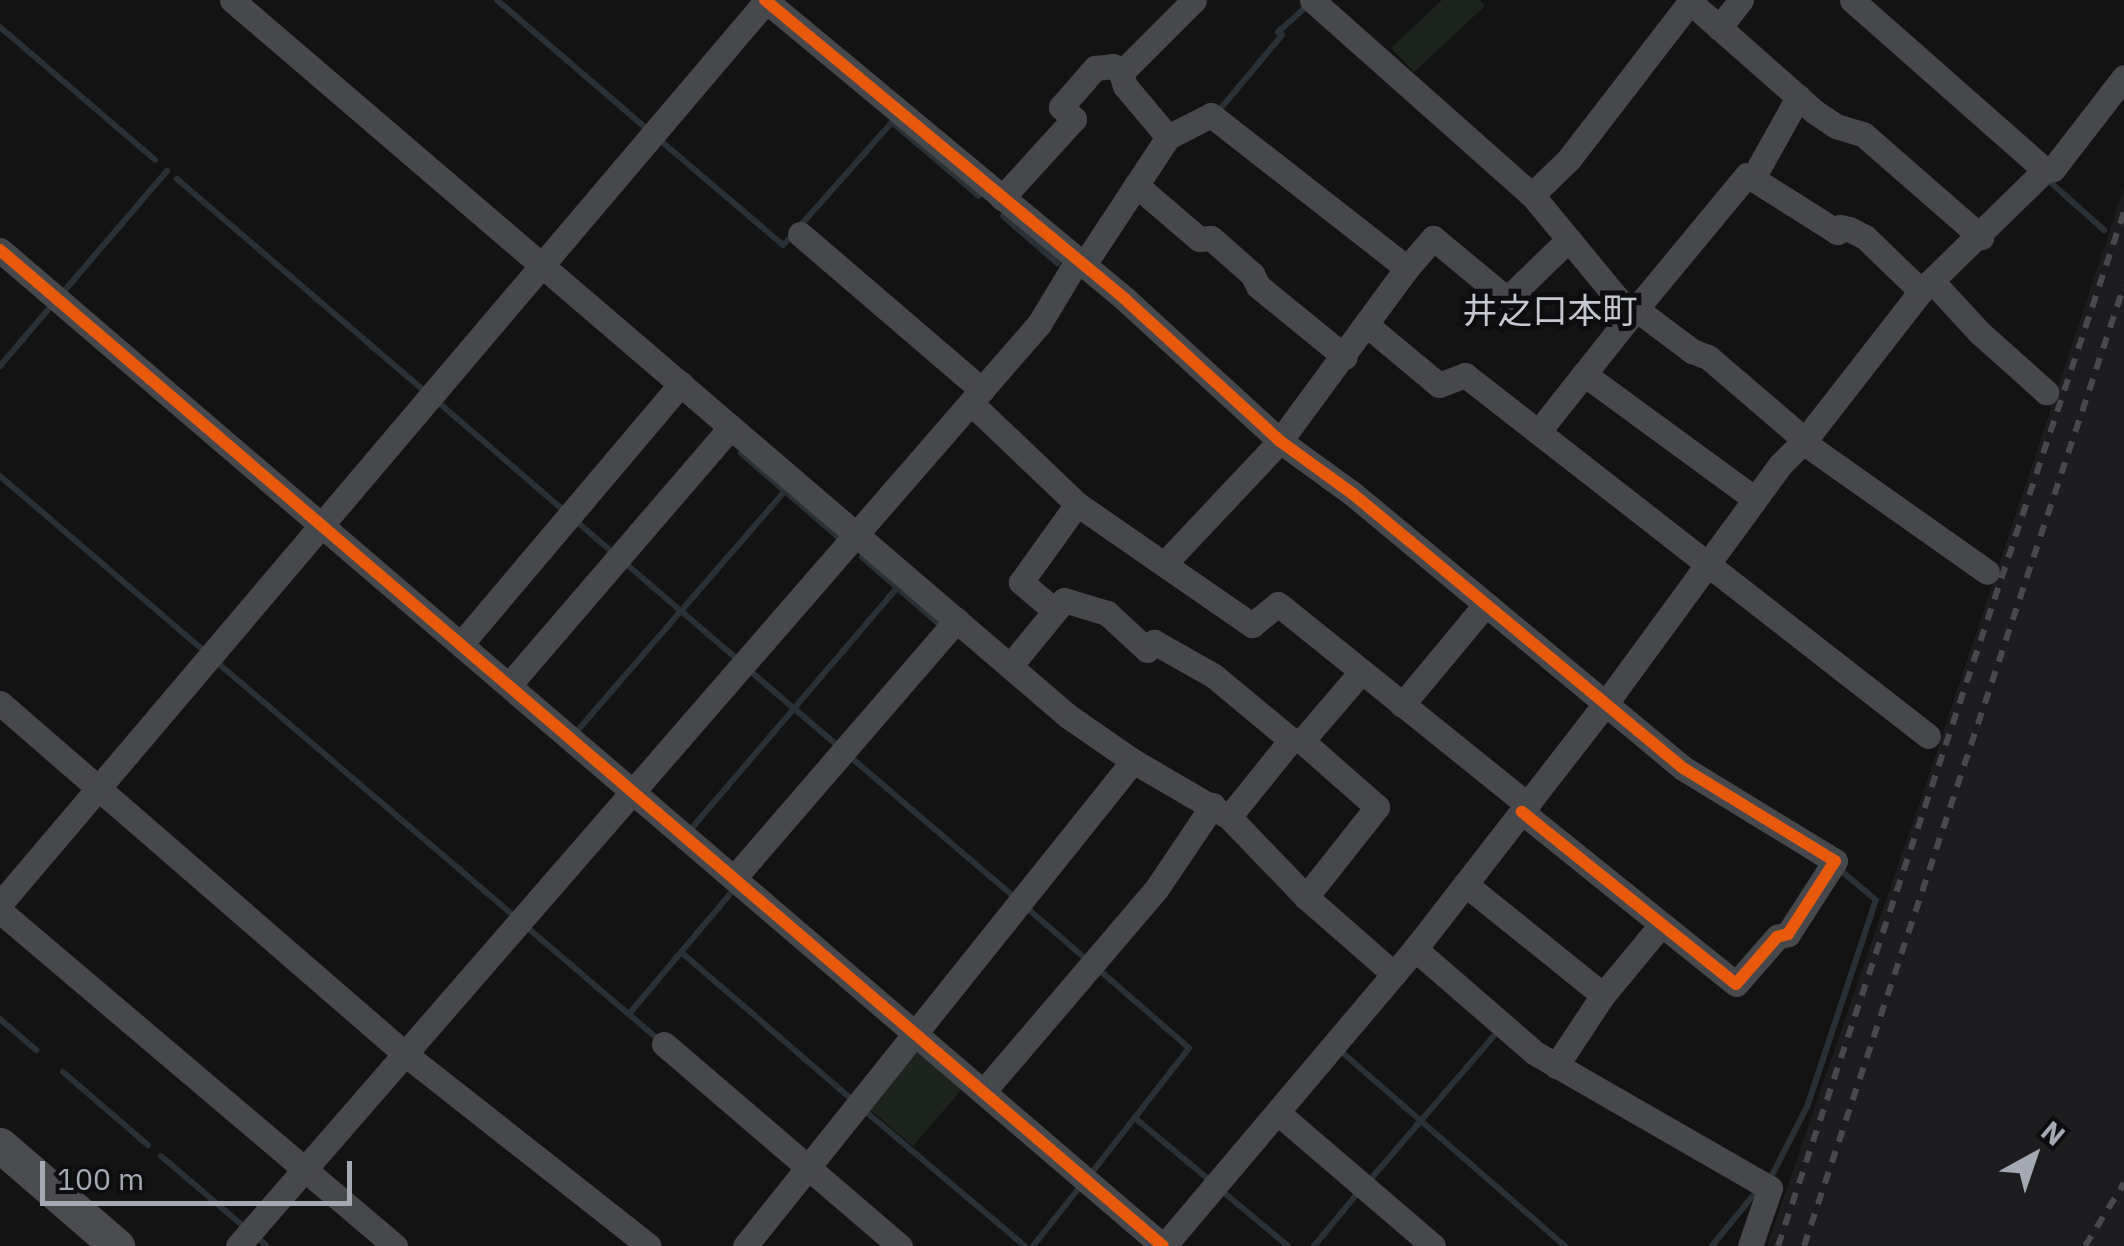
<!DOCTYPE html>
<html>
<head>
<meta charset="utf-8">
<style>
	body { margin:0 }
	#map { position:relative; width:2124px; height:1246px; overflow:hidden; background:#131313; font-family:"IBM Plex Sans","Noto Sans JP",sans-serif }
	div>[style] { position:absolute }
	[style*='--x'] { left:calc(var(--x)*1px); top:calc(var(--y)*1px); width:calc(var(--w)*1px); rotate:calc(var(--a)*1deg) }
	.built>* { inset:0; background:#1d1d1f }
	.green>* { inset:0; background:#1d231d }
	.stream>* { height:6px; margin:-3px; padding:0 3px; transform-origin:3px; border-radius:3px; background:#293036 }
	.minor>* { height:25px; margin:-12.5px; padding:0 12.5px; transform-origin:12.5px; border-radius:12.5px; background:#47484c }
	.secondary>* { height:35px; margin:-17.5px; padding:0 17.5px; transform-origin:17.5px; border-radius:17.5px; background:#4b4c50 }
	.rail>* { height:6px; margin-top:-3px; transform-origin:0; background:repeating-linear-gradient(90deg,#48494c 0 12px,transparent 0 22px) }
	.cycleway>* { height:12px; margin:-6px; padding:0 6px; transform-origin:6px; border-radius:6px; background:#e8590c }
	span { translate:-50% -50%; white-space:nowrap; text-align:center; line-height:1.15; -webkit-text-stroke:10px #0d0d0f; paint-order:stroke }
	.quarter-label { font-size:35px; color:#c5c8d0 }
	.north { position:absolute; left:1984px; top:1106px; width:100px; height:100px; -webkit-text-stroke:8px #0d0d0f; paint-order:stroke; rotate:40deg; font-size:28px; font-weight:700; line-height:40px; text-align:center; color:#a4a9b4 }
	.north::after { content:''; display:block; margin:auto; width:35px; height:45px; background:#a4a9b4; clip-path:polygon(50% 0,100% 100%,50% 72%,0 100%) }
	.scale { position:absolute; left:40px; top:1161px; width:312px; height:45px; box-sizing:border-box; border:5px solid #a4a9b4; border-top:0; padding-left:12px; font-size:30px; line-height:35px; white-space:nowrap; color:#a4a9b4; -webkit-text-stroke:8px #0d0d0f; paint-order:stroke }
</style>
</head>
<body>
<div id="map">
	<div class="built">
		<i style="clip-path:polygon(2124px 188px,2124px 1246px,1767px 1246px,1929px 775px)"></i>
	</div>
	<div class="green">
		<i style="clip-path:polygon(1442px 0,1480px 0,1485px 6px,1414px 72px,1391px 48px)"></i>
		<i style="clip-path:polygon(920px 1050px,963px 1088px,913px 1146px,866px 1106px,911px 1051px)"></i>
	</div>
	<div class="stream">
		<i style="--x:497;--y:0;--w:198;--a:40.7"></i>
		<i style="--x:0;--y:27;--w:204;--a:40.6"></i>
		<i style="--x:1221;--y:108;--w:95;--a:-50.1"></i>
		<i style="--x:1282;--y:35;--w:5;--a:-143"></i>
		<i style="--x:1278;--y:32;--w:36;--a:-42"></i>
		<i style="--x:662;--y:142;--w:159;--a:40.4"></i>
		<i style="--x:783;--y:245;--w:13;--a:-45"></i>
		<i style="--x:177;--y:179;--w:326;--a:40.6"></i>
		<i style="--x:2049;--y:181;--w:74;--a:41.7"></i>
		<i style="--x:1003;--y:216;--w:72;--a:41"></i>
		<i style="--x:800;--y:226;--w:139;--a:-48.5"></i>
		<i style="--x:892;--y:122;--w:114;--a:40.4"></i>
		<i style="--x:65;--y:290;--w:157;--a:-49.4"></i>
		<i style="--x:0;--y:366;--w:79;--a:-49.6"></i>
		<i style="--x:438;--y:402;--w:165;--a:40.8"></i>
		<i style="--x:741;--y:453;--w:128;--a:40.9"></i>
		<i style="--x:0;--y:476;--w:267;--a:40.6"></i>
		<i style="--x:576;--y:521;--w:48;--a:40.7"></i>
		<i style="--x:862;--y:557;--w:102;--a:41"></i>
		<i style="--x:625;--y:563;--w:146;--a:40.6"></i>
		<i style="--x:219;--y:664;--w:388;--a:40.5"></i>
		<i style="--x:750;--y:671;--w:114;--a:40.4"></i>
		<i style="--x:577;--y:731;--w:318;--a:-49.1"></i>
		<i style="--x:848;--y:755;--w:217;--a:40.5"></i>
		<i style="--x:691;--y:829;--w:317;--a:-49.5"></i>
		<i style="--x:1028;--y:909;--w:77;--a:40.8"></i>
		<i style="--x:529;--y:929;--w:171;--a:40.5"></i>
		<i style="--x:681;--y:952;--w:223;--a:40.8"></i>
		<i style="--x:629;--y:1014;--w:158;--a:-49.9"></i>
		<i style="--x:0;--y:1019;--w:48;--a:40.7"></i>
		<i style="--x:1344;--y:1054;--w:293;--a:41"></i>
		<i style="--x:63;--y:1072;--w:112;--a:40.7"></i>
		<i style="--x:865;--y:1111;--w:209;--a:40.2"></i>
		<i style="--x:1135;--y:1118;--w:94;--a:39.8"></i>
		<i style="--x:161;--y:1156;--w:109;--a:40.5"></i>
		<i style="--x:1093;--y:1171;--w:156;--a:-52"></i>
		<i style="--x:1189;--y:1048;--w:121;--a:-139"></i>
		<i style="--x:1771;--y:1177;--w:79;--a:-62.8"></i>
		<i style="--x:1807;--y:1107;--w:218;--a:-71.6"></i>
		<i style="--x:1876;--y:900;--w:48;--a:-140"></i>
		<i style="--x:1369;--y:1181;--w:196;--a:-49.3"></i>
		<i style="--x:1222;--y:1191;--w:86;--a:39.8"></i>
		<i style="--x:260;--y:1240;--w:9;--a:41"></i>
		<i style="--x:1033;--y:1246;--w:74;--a:-51.6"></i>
		<i style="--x:1314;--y:1246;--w:66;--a:-50.5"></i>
		<i style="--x:1712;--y:1246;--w:68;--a:-50.9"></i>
	</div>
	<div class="minor">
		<i style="--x:232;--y:0;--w:1101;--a:40.58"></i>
		<i style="--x:1068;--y:716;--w:79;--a:34.7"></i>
		<i style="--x:1133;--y:761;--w:111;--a:30.3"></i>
		<i style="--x:1229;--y:817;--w:111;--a:46.1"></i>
		<i style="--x:1306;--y:897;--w:117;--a:41.2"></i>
		<i style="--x:765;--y:0;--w:468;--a:39.7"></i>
		<i style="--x:1125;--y:299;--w:210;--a:42.5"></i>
		<i style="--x:1280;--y:441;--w:90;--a:36"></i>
		<i style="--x:1353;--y:494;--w:429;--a:39.7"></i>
		<i style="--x:1683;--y:768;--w:178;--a:31.5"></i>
		<i style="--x:1835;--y:861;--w:87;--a:122.8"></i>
		<i style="--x:1788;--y:934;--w:11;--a:165"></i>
		<i style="--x:1777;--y:937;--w:62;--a:131.1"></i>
		<i style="--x:1736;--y:984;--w:275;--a:-141.2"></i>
		<i style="--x:1312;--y:0;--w:294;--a:41.6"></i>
		<i style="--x:1532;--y:195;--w:156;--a:50.5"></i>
		<i style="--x:1631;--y:315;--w:8;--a:-50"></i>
		<i style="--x:1636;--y:309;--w:70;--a:36.9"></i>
		<i style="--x:1692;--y:351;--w:17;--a:21"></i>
		<i style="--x:1708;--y:357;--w:128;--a:40.6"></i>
		<i style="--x:1688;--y:0;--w:169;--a:41.4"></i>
		<i style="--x:1815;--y:112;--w:25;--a:34"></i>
		<i style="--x:1836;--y:126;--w:28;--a:17"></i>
		<i style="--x:1863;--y:134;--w:157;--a:41.1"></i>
		<i style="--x:1852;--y:0;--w:257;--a:41.4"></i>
		<i style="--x:1719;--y:28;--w:36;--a:-52"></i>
		<i style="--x:1168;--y:137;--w:67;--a:-130.1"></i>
		<i style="--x:1125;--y:86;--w:14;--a:-107"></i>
		<i style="--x:1121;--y:73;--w:103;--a:-45"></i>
		<i style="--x:1753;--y:178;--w:93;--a:-60.9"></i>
		<i style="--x:1136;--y:185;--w:83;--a:40.6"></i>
		<i style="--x:1199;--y:239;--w:12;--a:-5"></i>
		<i style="--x:1211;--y:238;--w:55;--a:41.3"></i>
		<i style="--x:1252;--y:274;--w:13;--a:63"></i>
		<i style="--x:1258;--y:286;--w:112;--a:39.2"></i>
		<i style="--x:1532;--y:195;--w:52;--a:-44.2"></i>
		<i style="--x:1569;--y:159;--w:198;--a:-52.4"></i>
		<i style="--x:1002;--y:198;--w:107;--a:-47.7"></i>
		<i style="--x:1074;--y:119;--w:18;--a:-137"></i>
		<i style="--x:1061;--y:107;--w:52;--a:-48.9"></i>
		<i style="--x:1095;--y:68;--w:18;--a:-6"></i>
		<i style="--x:1113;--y:66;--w:11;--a:41"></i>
		<i style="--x:800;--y:234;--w:240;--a:40.6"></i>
		<i style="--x:0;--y:250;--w:1531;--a:40.58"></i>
		<i style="--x:1083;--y:266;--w:154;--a:-56.6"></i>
		<i style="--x:1168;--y:137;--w:48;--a:-27.1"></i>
		<i style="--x:1211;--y:115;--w:249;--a:38"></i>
		<i style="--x:1407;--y:268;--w:215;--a:126.3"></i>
		<i style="--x:1280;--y:441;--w:169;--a:133.3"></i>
		<i style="--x:1407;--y:268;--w:40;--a:-49"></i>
		<i style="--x:1433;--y:238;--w:96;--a:39.5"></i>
		<i style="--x:1507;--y:299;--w:86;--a:-44.1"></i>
		<i style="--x:1932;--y:281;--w:71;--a:47.3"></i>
		<i style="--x:1980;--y:333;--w:89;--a:41.8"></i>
		<i style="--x:1636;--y:309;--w:174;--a:-50.4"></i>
		<i style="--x:1747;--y:175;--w:107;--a:32.3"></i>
		<i style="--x:1837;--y:232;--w:6;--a:-59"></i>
		<i style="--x:1840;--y:227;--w:9;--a:13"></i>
		<i style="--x:1849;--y:229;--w:18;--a:27"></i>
		<i style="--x:1865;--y:237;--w:78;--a:44"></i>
		<i style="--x:1631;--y:315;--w:75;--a:128.5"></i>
		<i style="--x:1584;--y:374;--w:212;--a:36.2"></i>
		<i style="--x:1368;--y:326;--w:92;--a:39.7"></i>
		<i style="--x:1439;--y:385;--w:28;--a:-21"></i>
		<i style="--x:1465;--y:375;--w:587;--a:37.94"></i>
		<i style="--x:971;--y:403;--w:146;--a:43.6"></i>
		<i style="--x:1077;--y:504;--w:213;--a:34.7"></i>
		<i style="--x:1252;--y:625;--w:33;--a:-39"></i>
		<i style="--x:1278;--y:604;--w:321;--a:38.8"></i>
		<i style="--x:1539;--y:431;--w:73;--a:-51.7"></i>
		<i style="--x:1803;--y:442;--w:225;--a:35.2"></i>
		<i style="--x:1055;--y:611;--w:45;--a:-139.5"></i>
		<i style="--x:1021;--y:582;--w:96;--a:-54.3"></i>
		<i style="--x:461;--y:644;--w:341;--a:-49.8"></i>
		<i style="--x:1010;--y:666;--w:85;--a:-50.7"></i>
		<i style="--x:1064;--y:600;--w:45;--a:16.8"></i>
		<i style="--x:1107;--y:613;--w:54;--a:42.8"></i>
		<i style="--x:1147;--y:650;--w:11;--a:-49"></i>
		<i style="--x:1154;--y:642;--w:69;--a:29.5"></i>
		<i style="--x:1214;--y:676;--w:100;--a:39.7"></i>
		<i style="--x:509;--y:685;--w:340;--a:-49.3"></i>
		<i style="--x:0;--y:703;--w:536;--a:40.91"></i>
		<i style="--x:405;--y:1054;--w:310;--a:38.2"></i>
		<i style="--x:1402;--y:705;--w:131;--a:-50.3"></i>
		<i style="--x:1302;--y:741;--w:100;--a:41.3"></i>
		<i style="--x:1377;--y:807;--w:115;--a:128.3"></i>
		<i style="--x:1229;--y:817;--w:99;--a:-51.2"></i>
		<i style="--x:1291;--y:740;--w:11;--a:5"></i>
		<i style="--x:1302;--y:741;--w:91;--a:-49.5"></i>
		<i style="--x:734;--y:878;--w:341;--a:-49.2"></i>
		<i style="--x:1465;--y:884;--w:177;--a:38.8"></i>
		<i style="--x:1603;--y:995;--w:91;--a:-50.4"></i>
		<i style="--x:0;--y:904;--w:1186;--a:-49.69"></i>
		<i style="--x:0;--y:911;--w:518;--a:40.3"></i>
		<i style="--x:1415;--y:949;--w:159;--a:40.9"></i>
		<i style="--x:1535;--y:1053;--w:271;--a:29.9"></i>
		<i style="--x:1770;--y:1188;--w:61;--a:109"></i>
		<i style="--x:664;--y:1044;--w:311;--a:40.6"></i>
		<i style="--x:1556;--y:1066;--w:85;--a:-56.5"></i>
		<i style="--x:983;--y:1092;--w:268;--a:-49.5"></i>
		<i style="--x:1157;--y:888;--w:100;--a:-56"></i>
		<i style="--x:1278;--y:1113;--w:204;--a:40.6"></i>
		<i style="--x:238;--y:1246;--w:1221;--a:-49.02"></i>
		<i style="--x:1039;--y:324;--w:74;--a:-58.9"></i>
		<i style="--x:745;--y:1246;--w:621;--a:-51.34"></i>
		<i style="--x:1164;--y:1246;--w:389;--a:-49.8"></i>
		<i style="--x:1415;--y:949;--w:311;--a:-52.2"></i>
		<i style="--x:1606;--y:703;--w:295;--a:-53.8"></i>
		<i style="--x:1780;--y:465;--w:35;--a:-45"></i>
		<i style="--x:1805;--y:440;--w:189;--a:-52.1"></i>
		<i style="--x:1921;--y:291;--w:173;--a:-44.3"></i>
		<i style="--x:2045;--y:170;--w:8;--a:-7"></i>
		<i style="--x:2053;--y:169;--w:116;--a:-52.3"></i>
	</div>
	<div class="secondary">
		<i style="--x:0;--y:1145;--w:155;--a:40.8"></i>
	</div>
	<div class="rail">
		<i style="--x:1778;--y:1246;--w:1090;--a:-71.5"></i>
		<i style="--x:1804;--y:1246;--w:1012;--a:-71.57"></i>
		<i style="--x:2085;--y:1246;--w:74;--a:-58.2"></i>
	</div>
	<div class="cycleway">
		<i style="--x:765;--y:0;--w:468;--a:39.7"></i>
		<i style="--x:1125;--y:299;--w:210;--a:42.5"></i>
		<i style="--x:1280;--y:441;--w:90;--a:36"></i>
		<i style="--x:1353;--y:494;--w:429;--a:39.7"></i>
		<i style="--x:1683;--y:768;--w:178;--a:31.5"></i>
		<i style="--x:1835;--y:861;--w:87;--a:122.8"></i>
		<i style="--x:1788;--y:934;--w:11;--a:165"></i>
		<i style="--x:1777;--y:937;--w:62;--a:131.1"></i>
		<i style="--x:1736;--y:984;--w:275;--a:-141.2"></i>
		<i style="--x:0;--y:250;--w:1531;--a:40.58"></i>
	</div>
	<div class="quarter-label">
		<span style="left:1550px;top:310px">井之口本町</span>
	</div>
	<div class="north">N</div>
	<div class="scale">100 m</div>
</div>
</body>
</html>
